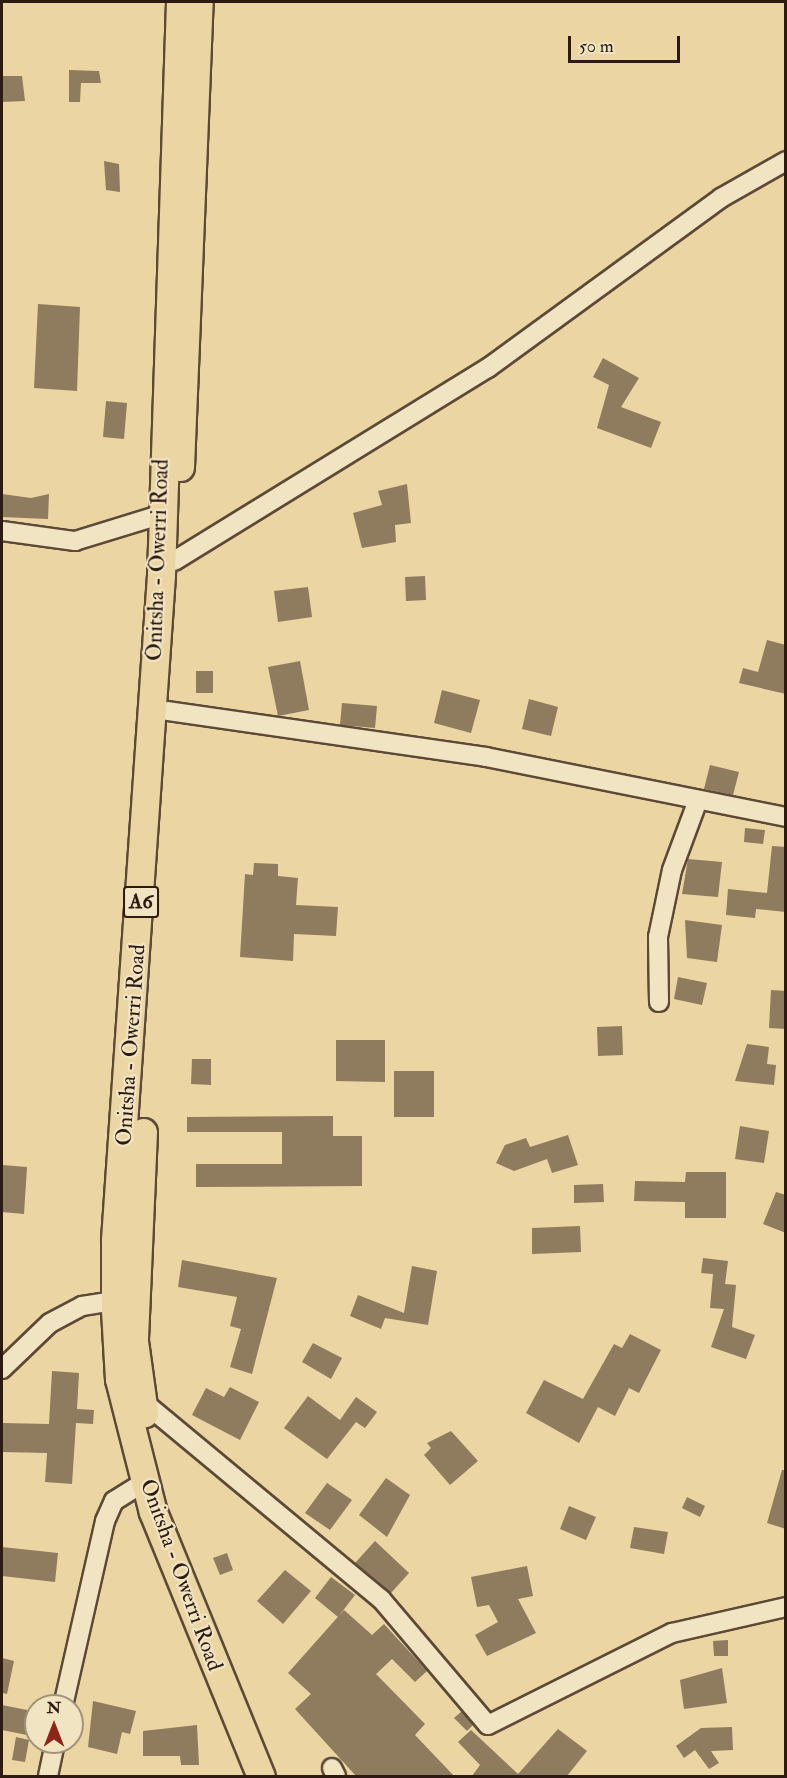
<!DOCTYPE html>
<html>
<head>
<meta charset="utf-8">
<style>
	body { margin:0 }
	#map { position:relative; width:787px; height:1778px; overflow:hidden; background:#ead5a3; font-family:"IM FELL Double Pica",serif }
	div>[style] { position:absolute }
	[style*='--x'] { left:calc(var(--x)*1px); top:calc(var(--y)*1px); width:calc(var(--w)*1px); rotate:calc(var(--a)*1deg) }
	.building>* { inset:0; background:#8f7b5d }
	.roads { filter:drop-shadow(2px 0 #5c4936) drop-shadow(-2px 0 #5c4936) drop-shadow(0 2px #5c4936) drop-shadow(0 -2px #5c4936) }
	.minor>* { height:18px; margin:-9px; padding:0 9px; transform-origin:9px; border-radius:9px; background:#f1e4c3 }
	.highway>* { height:27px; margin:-13.5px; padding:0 13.5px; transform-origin:13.5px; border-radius:13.5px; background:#ead5a3 }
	span { translate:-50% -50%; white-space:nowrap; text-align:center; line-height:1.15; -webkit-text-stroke:4.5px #f1e4c3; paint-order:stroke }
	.shield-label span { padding:2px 4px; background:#f1e4c3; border:2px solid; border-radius:4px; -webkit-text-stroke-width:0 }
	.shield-label { font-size:21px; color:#2d1a12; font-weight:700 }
	.street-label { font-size:22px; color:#2d1a12 }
	.frame { position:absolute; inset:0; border:3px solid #2d1a12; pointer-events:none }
	.north { position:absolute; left:24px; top:1694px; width:60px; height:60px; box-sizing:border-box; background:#f1e4c3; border:2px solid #a3937c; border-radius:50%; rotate:0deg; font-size:16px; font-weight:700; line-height:24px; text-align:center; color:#2d1a12 }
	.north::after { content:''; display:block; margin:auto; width:21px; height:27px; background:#8f2418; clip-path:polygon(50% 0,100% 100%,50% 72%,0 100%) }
	.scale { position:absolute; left:568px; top:36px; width:112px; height:27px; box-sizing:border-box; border:3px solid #2d1a12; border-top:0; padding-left:8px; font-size:18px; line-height:21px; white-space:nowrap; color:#2d1a12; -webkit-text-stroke:4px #f1e4c3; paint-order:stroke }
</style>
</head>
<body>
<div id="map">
	<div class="building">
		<i style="clip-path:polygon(69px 70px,99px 71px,101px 83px,81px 83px,80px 102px,69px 102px)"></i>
		<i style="clip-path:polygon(2px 76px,22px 76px,25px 101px,2px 102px)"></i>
		<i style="clip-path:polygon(104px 161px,119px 164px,120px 192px,106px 190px)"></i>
		<i style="clip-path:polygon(38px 304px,80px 307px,77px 391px,34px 388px)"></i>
		<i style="clip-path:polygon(603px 358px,639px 378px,621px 407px,661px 422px,651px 448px,597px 428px,609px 385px,593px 377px)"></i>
		<i style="clip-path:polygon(106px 401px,127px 403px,124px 439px,103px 437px)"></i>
		<i style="clip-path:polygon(407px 484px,411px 523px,395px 525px,396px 542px,362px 548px,353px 513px,382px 505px,378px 491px)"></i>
		<i style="clip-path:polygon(2px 494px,31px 498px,49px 494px,48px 519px,2px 517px)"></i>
		<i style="clip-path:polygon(425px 576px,426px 600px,406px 601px,405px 577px)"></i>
		<i style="clip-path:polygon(308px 587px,312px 617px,278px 622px,274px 591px)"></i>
		<i style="clip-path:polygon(767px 640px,786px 645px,786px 694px,739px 683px,743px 668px,758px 672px)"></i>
		<i style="clip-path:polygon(300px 661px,309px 710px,278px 716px,268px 667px)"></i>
		<i style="clip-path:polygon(196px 671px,213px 671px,213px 693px,196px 693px)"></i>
		<i style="clip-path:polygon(442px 690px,480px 700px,471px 733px,434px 723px)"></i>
		<i style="clip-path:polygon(529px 699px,558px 707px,551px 736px,522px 729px)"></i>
		<i style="clip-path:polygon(342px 703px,377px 706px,375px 728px,340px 725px)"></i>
		<i style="clip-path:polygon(710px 765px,739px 772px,733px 795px,704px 789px)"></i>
		<i style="clip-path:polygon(745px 828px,765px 830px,763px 844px,744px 842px)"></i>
		<i style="clip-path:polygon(772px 846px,786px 847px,786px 912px,756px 909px,755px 918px,726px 915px,728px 889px,767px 893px)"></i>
		<i style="clip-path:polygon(688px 859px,722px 862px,718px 897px,682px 894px)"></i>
		<i style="clip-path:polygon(254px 863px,278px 864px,278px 876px,298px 878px,296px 905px,338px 907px,336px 936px,294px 934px,293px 961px,240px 957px,245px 874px,253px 875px)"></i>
		<i style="clip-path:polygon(685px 920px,722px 925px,717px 962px,687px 958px)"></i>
		<i style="clip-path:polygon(678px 977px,707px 983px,702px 1005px,674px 999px)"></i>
		<i style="clip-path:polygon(771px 990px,786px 991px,786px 1029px,769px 1028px)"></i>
		<i style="clip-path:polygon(622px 1026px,623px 1055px,598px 1056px,597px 1027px)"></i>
		<i style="clip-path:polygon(336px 1040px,385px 1040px,385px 1082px,336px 1081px)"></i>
		<i style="clip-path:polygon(747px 1044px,769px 1047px,767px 1064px,776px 1065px,774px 1085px,735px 1081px)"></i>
		<i style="clip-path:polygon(192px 1059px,211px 1059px,211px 1085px,191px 1084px)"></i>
		<i style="clip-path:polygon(394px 1071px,434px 1071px,434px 1117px,394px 1117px)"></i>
		<i style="clip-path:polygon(333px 1116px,333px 1136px,362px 1136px,362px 1186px,196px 1187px,196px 1164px,282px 1164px,282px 1132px,187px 1132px,187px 1117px)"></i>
		<i style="clip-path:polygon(740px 1126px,769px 1131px,764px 1163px,735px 1159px)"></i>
		<i style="clip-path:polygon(568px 1135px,578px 1165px,552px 1173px,547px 1159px,514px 1171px,496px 1163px,505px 1145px,526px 1138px,530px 1147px)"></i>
		<i style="clip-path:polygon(2px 1165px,27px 1167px,24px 1214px,2px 1212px)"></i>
		<i style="clip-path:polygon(686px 1172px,726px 1172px,726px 1218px,685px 1218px,685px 1202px,634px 1201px,635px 1181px,685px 1182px)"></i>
		<i style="clip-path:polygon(603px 1184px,604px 1202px,574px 1203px,574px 1185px)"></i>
		<i style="clip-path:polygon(776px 1192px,786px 1195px,786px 1233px,763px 1224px)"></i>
		<i style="clip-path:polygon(580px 1226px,581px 1252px,532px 1254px,532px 1228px)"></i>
		<i style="clip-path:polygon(703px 1258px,728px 1261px,725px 1284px,736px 1285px,732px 1327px,755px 1335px,746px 1359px,711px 1347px,724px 1309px,710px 1308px,713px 1274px,701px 1273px)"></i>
		<i style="clip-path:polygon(182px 1260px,277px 1278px,252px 1374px,230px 1367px,241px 1329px,230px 1326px,237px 1297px,178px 1287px)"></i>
		<i style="clip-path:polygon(412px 1266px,437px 1271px,428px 1325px,385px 1318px,381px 1329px,350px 1316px,358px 1295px,404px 1313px)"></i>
		<i style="clip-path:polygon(630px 1334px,661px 1350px,639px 1393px,629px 1388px,615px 1416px,598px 1407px,579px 1443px,526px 1413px,544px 1380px,583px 1399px,614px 1344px,622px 1348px)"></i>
		<i style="clip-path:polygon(313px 1343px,342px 1358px,331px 1379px,302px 1362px)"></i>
		<i style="clip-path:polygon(52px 1371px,79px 1373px,77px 1409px,94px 1410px,93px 1424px,76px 1423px,72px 1484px,45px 1482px,47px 1453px,2px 1452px,2px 1423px,49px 1424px)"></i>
		<i style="clip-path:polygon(230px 1387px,259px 1402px,240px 1440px,192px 1415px,206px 1388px,224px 1397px)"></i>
		<i style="clip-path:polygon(308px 1396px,340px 1420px,356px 1397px,377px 1412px,365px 1428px,356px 1422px,327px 1459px,284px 1428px)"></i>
		<i style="clip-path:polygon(451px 1431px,478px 1461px,450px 1485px,424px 1455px,431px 1448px,427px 1443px)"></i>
		<i style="clip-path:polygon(782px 1470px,786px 1470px,786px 1529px,767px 1523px)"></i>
		<i style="clip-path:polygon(386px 1478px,410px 1495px,387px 1537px,359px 1515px)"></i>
		<i style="clip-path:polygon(327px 1483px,352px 1500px,330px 1530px,305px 1513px)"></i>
		<i style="clip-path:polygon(687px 1497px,705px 1506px,700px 1517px,682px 1508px)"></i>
		<i style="clip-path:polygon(569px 1506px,596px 1517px,586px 1540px,560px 1529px)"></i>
		<i style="clip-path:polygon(634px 1527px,668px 1532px,664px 1554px,630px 1548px)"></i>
		<i style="clip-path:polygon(375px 1541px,409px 1573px,391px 1593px,355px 1563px)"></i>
		<i style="clip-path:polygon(2px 1547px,58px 1553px,55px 1582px,2px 1576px)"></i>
		<i style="clip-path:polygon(227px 1553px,233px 1570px,220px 1575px,213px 1558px)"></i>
		<i style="clip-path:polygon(527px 1566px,533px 1596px,518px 1599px,536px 1633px,487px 1656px,475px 1635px,498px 1622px,489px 1605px,477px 1607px,471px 1577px)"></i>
		<i style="clip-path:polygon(285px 1570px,311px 1591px,283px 1624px,257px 1601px)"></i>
		<i style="clip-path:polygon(331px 1577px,355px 1595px,338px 1617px,315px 1598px)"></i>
		<i style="clip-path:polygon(344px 1610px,372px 1635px,384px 1624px,427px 1671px,415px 1682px,392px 1659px,376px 1674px,425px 1724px,415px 1735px,454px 1776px,356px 1776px,295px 1709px,311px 1694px,288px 1673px)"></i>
		<i style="clip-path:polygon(728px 1640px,728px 1656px,714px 1656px,713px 1641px)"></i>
		<i style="clip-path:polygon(2px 1658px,14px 1661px,7px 1694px,2px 1693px)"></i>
		<i style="clip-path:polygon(722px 1668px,727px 1703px,684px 1709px,680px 1680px)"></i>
		<i style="clip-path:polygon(93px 1701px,136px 1711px,130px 1734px,122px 1732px,117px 1754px,88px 1747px)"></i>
		<i style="clip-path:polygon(2px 1705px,32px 1711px,27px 1735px,2px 1730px)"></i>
		<i style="clip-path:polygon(462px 1711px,473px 1725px,467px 1731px,454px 1718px)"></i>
		<i style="clip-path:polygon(197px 1725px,199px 1765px,181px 1765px,180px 1756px,143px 1756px,143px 1731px)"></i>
		<i style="clip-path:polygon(732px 1727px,733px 1750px,711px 1751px,719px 1763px,709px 1769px,695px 1750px,684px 1758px,676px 1746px,701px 1728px)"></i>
		<i style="clip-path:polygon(558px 1729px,587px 1751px,567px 1776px,472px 1776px,480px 1765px,458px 1742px,471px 1730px,518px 1774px)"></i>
		<i style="clip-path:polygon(16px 1737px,29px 1740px,25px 1762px,12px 1760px)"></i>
	</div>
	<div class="roads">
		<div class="minor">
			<i style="--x:2;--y:531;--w:74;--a:7.8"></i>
			<i style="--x:75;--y:541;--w:89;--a:-17"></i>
			<i style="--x:174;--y:561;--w:369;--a:-31.6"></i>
			<i style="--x:488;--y:368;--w:288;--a:-36.1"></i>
			<i style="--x:721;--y:198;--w:75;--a:-29.6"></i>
			<i style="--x:167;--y:711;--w:322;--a:8.2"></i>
			<i style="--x:486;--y:757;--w:306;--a:11.3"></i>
			<i style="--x:659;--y:1002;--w:65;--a:-90.9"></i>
			<i style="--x:658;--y:937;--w:68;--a:-78.2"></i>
			<i style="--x:672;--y:870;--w:75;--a:-69.6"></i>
			<i style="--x:2;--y:1369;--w:66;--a:-43.8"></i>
			<i style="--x:50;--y:1323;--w:36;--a:-28"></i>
			<i style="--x:82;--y:1306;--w:33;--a:-9"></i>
			<i style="--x:141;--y:1400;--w:312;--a:39.7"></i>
			<i style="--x:381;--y:1599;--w:165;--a:49.7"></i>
			<i style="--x:488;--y:1725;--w:206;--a:-26.6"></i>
			<i style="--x:672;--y:1633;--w:117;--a:-12.8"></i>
			<i style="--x:63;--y:1706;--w:190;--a:-77.2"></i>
			<i style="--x:105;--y:1521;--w:22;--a:-66"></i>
			<i style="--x:114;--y:1501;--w:36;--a:-32"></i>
			<i style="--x:332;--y:1768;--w:9;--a:63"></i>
			<i style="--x:48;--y:1776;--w:35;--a:-78"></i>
		</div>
		<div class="highway">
			<i style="--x:180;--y:2;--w:573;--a:91.9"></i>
			<i style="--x:161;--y:575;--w:667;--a:93.96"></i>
			<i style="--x:115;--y:1240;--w:70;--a:90"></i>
			<i style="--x:115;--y:1310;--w:69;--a:86.7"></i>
			<i style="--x:119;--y:1379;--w:137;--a:75.7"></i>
			<i style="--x:153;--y:1512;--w:285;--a:67.8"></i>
			<i style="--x:180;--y:467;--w:465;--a:-87.7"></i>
			<i style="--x:143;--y:1132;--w:209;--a:92.5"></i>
			<i style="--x:134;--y:1341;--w:73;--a:82.1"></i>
		</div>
	</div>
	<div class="shield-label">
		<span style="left:141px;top:902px">A6</span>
	</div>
	<div class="street-label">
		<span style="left:158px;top:560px;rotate:-88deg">Onitsha - Owerri Road</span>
		<span style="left:131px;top:1045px;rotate:-86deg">Onitsha - Owerri Road</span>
		<span style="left:181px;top:1575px;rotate:70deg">Onitsha - Owerri Road</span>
	</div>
	<div class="frame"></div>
	<div class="north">N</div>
	<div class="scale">50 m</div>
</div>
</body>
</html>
